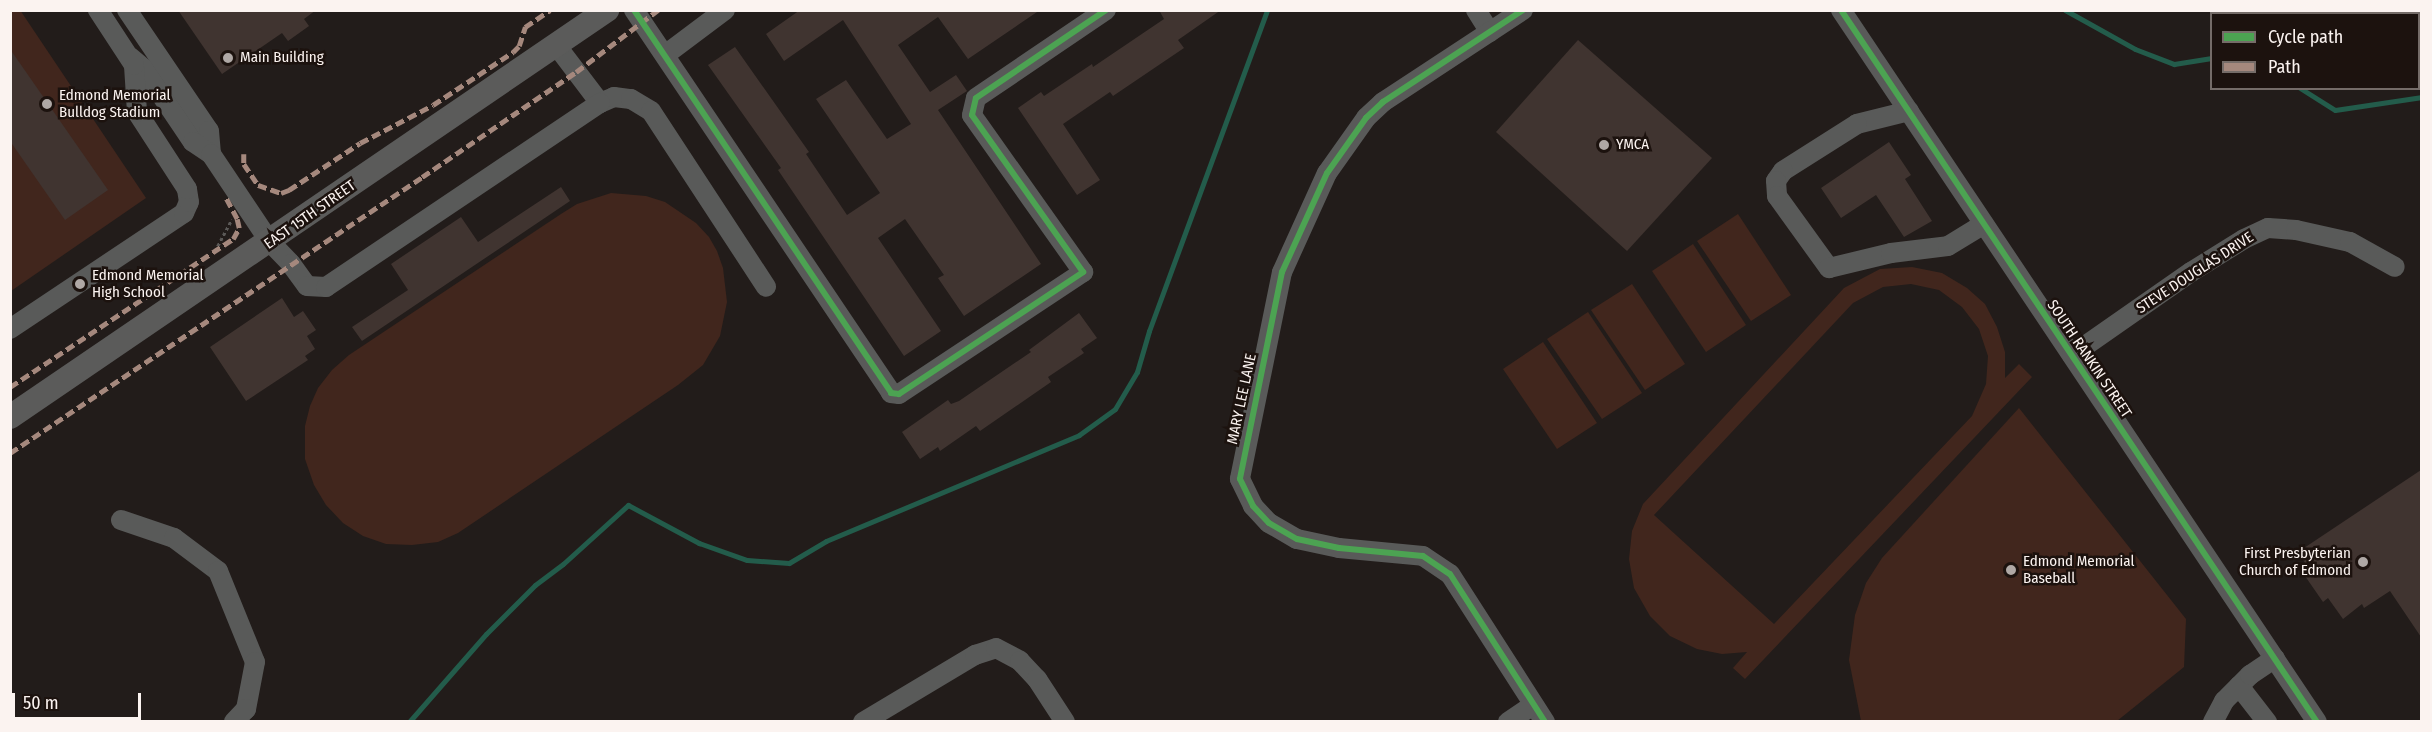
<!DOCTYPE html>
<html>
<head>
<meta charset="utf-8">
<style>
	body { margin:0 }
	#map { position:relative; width:2432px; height:732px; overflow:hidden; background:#221c1a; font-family:"Fira Sans Condensed",sans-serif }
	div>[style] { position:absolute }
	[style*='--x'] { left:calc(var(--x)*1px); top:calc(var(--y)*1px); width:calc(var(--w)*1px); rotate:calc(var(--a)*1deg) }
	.green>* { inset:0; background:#41261d }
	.stream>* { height:5px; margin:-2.5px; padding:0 2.5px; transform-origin:2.5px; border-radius:2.5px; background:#235c4b }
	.building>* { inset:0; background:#403430 }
	.path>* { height:3px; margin-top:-1.5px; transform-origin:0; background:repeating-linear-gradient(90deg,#5b5957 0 3px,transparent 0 6px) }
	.minor>* { height:20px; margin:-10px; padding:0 10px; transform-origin:10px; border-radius:10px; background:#595a59 }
	.major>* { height:24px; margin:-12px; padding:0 12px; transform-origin:12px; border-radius:12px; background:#5b5b5a }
	.quiet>* { height:4.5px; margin-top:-2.25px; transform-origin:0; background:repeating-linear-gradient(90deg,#a5887d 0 9px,transparent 0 13.5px) }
	.cycleway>* { height:6px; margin:-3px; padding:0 3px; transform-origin:3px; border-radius:3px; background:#4ca352 }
	.dots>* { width:16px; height:16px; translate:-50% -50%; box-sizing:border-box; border:3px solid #1c120e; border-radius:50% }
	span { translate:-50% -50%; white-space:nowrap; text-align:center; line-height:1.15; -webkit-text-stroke:5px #1c120e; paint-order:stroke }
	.poi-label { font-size:15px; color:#fbf3f0 }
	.left { translate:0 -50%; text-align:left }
	.right { translate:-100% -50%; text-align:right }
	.street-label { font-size:15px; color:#fbf3f0 }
	.frame { position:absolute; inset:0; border:12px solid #fbf3f0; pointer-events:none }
	.legend { position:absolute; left:2210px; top:12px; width:210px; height:78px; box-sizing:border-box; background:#1c120e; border:2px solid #756c68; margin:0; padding:8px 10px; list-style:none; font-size:18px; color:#fbf3f0 }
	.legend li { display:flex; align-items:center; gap:12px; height:30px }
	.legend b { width:30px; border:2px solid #756c68 }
	.scale { position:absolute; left:12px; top:693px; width:129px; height:27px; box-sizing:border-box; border:3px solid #fbf3f0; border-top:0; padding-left:8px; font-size:18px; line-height:21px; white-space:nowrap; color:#fbf3f0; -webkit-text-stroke:4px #1c120e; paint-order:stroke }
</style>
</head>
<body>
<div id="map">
	<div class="green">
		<i style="clip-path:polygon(20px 10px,146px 198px,11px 291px,10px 11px)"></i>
		<i style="clip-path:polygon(611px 193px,646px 196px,665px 202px,696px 223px,709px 237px,717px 251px,723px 268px,727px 302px,720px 336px,703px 365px,678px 385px,458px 533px,438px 542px,412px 545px,386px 544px,363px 536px,343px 523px,326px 505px,314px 485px,305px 459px,305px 426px,310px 406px,318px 388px,332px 370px,349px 355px,561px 214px,577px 204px)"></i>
		<i style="clip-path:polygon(1738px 214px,1791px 295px,1751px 321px,1697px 241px)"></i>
		<i style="clip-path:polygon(1693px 244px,1746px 325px,1706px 352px,1652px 271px)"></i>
		<i style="clip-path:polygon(evenodd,1912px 267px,1942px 273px,1967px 288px,1985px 304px,1997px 327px,2005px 352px,2005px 378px,2019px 364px,2032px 377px,1745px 679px,1733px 668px,1747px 652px,1722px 654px,1697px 649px,1670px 636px,1650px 616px,1634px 588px,1629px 559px,1632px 531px,1643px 504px,1844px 288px,1880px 269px,1912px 267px,1911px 284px,1939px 290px,1962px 307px,1979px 329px,1988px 356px,1986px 384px,1972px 416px,1774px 624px,1654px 515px,1853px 303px,1883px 287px,1911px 284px)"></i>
		<i style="clip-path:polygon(1632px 284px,1685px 364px,1645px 390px,1591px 310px)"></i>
		<i style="clip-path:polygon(1588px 312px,1642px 393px,1602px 419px,1547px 339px)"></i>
		<i style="clip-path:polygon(1543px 342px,1597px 423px,1557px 449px,1503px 369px)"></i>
		<i style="clip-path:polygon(2019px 408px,2186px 619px,2184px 667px,2117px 721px,1861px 721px,1849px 660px,1855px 615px,1866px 583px,1882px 558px)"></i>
	</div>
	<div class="stream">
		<i style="--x:2065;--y:10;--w:80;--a:29.1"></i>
		<i style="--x:2135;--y:49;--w:42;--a:21"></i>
		<i style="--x:2174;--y:64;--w:38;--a:-9"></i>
		<i style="--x:2300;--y:88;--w:41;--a:32.2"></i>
		<i style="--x:2335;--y:110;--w:88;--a:-8.5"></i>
		<i style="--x:409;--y:722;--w:117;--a:-48.8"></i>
		<i style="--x:486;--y:634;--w:69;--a:-45"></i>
		<i style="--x:535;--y:585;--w:35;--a:-37"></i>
		<i style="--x:563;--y:564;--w:88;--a:-42.2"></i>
		<i style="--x:628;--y:505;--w:81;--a:28.2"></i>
		<i style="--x:699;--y:543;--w:51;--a:19.5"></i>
		<i style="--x:747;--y:560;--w:42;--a:4.1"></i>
		<i style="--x:789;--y:563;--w:43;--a:-30.7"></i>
		<i style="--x:826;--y:541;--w:274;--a:-22.7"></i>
		<i style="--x:1079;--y:435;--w:44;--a:-35.8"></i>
		<i style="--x:1115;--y:409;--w:43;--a:-59.3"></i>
		<i style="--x:1137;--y:372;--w:43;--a:-73.7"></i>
		<i style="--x:1149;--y:331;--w:342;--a:-69.8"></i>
	</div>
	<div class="building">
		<i style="clip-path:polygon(178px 10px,316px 10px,304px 19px,309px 26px,288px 41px,282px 33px,222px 74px)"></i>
		<i style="clip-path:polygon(800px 10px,1040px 10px,968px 59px,938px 17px,898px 45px,930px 92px,956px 75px,967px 91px,938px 110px,1041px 264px,964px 316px,938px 278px,944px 275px,905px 219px,878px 238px,941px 331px,904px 356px,778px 170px,781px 168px,708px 65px,735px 47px,809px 152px,806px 154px,847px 215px,880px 193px,816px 99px,846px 80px,887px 139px,911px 124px,843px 20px,784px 61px,766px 34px)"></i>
		<i style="clip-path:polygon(1159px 10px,1221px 10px,1178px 40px,1184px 48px,1113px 96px,1110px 92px,1063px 124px,1100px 180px,1077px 195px,1018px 108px,1041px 92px,1044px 96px,1092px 64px,1093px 67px,1164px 19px)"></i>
		<i style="clip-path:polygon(1578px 40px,1712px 158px,1627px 251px,1496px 132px)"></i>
		<i style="clip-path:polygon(10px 49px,108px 190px,65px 220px,10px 141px)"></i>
		<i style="clip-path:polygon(1889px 142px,1911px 175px,1905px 179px,1932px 221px,1904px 237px,1876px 195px,1841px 218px,1821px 188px)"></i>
		<i style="clip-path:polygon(561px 187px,570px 201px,362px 341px,352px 327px,408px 290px,391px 264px,461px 217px,478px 242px)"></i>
		<i style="clip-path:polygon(282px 298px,294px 317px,303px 311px,316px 330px,307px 336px,315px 349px,305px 356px,308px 360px,246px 401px,210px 347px)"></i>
		<i style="clip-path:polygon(1079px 313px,1097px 338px,1081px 349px,1084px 353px,1048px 377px,1051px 382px,980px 431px,976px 426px,940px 451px,938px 447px,920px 459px,902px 432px,948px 400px,951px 404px,959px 401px,1031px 352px,1029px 350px)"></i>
		<i style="clip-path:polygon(2421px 470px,2421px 637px,2390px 591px,2364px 608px,2362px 604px,2343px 619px,2328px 598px,2323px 602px,2305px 576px,2311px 572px,2298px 552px)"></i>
	</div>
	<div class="path">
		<i style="--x:215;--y:251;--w:36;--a:-62"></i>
	</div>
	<div class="minor">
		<i style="--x:127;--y:10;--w:146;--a:55.9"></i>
		<i style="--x:209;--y:131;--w:23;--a:85"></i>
		<i style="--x:634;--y:10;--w:461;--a:56.1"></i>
		<i style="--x:891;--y:393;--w:8;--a:7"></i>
		<i style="--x:899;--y:394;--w:221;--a:-33.5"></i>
		<i style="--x:1083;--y:272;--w:192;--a:-125.3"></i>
		<i style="--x:972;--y:115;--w:17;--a:-77"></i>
		<i style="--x:976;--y:98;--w:157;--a:-34.1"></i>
		<i style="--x:1476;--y:10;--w:26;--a:58"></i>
		<i style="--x:1523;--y:10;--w:168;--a:146.7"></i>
		<i style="--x:1383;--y:102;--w:23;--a:137"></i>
		<i style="--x:1366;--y:118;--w:67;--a:125.3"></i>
		<i style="--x:1327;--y:173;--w:109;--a:114.4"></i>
		<i style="--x:1282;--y:272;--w:211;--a:101.5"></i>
		<i style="--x:1240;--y:479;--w:30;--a:64"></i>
		<i style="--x:1253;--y:506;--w:23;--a:47"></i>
		<i style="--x:1269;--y:523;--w:32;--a:30"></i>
		<i style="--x:1297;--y:539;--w:43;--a:12.1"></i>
		<i style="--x:1339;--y:548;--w:84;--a:5.4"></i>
		<i style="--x:1423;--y:556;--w:32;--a:34"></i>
		<i style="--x:1450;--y:574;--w:176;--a:57.3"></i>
		<i style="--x:1841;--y:10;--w:856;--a:56.24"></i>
		<i style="--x:556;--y:45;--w:73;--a:52.8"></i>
		<i style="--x:600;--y:103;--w:15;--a:-23"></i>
		<i style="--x:614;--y:97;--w:17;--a:7"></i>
		<i style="--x:631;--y:99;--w:23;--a:31"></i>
		<i style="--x:651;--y:111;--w:210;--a:56.8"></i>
		<i style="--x:665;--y:55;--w:75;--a:-36.9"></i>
		<i style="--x:130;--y:57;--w:17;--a:40"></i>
		<i style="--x:143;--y:68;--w:89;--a:56"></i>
		<i style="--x:193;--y:142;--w:22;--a:34"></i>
		<i style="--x:211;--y:154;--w:106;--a:56.2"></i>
		<i style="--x:270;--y:242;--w:30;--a:46"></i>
		<i style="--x:291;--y:264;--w:27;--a:54"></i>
		<i style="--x:307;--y:286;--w:19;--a:3"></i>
		<i style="--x:326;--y:287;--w:330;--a:-33.9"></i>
		<i style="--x:1909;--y:111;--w:54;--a:166"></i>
		<i style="--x:1857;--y:124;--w:88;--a:147.6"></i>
		<i style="--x:1783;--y:171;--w:12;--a:125"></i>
		<i style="--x:1776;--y:181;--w:15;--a:86"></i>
		<i style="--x:1777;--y:196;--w:89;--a:54.2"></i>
		<i style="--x:1829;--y:268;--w:64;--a:-13.6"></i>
		<i style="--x:1891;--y:253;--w:57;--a:-7"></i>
		<i style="--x:1948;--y:246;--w:42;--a:-31.4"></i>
		<i style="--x:10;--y:329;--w:209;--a:-33.7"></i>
		<i style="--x:184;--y:213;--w:12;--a:-66"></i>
		<i style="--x:189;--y:202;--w:13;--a:-99"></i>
		<i style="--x:187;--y:189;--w:92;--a:-123"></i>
		<i style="--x:137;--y:112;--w:47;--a:-93.7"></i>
		<i style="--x:134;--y:65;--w:66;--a:-123.2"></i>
		<i style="--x:2072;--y:355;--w:145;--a:-34.9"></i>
		<i style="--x:2191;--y:272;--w:62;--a:-31.9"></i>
		<i style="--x:2244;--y:239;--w:26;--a:-25"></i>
		<i style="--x:2268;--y:228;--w:28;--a:4"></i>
		<i style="--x:2296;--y:230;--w:55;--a:12.5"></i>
		<i style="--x:2350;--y:242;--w:51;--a:29.1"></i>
		<i style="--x:121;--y:520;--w:56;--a:18.8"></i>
		<i style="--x:174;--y:538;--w:55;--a:36.9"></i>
		<i style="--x:218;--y:571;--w:98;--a:67.9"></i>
		<i style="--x:255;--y:662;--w:48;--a:100.8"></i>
		<i style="--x:246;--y:709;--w:18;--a:133"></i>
		<i style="--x:2239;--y:686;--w:46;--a:52.1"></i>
		<i style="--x:863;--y:722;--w:131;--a:-30.9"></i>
		<i style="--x:975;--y:655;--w:22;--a:-18"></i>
		<i style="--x:996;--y:648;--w:27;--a:28"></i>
		<i style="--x:1020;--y:661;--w:25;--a:47"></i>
		<i style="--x:1037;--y:679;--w:51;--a:56.9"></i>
		<i style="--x:1508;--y:722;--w:30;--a:-34"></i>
		<i style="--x:2213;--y:722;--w:24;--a:-62"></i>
		<i style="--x:2224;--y:701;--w:37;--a:-45"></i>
		<i style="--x:2250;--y:675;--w:30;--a:-34"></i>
	</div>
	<div class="major">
		<i style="--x:10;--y:417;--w:723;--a:-34.28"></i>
	</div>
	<div class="quiet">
		<i style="--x:244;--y:154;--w:10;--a:90"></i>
		<i style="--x:244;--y:164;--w:25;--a:56"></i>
		<i style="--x:258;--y:185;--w:24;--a:19"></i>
		<i style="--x:281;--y:193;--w:9;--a:-21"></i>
		<i style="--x:289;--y:190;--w:85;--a:-33.5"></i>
		<i style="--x:360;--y:143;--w:82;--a:-27.5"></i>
		<i style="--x:433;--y:105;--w:96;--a:-33.5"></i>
		<i style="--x:513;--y:52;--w:8;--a:-45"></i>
		<i style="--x:519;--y:46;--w:20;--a:-72"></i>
		<i style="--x:525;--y:27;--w:30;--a:-34"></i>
		<i style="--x:10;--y:387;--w:268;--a:-33.6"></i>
		<i style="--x:233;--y:239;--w:13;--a:-61"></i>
		<i style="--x:239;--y:228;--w:9;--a:-103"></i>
		<i style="--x:237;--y:219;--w:24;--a:-118"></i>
		<i style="--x:10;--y:453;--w:496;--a:-33.8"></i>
		<i style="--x:422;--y:177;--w:186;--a:-34.3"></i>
		<i style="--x:576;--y:72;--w:103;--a:-37.1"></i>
	</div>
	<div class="cycleway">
		<i style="--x:634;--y:10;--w:461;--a:56.1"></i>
		<i style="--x:891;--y:393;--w:8;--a:7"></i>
		<i style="--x:899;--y:394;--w:221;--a:-33.5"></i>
		<i style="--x:1083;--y:272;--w:192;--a:-125.3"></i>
		<i style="--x:972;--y:115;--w:17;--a:-77"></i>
		<i style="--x:976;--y:98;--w:157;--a:-34.1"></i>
		<i style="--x:1523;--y:10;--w:168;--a:146.7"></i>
		<i style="--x:1383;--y:102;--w:23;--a:137"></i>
		<i style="--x:1366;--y:118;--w:67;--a:125.3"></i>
		<i style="--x:1327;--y:173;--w:109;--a:114.4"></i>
		<i style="--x:1282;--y:272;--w:211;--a:101.5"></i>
		<i style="--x:1240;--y:479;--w:30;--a:64"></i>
		<i style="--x:1253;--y:506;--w:23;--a:47"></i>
		<i style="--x:1269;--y:523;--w:32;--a:30"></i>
		<i style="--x:1297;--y:539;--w:43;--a:12.1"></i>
		<i style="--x:1339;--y:548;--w:84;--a:5.4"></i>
		<i style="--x:1423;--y:556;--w:32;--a:34"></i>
		<i style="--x:1450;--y:574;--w:176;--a:57.3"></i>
		<i style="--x:1841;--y:10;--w:856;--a:56.24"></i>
	</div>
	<div class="dots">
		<i style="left:228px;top:58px;background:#afa8a5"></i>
		<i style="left:47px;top:104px;background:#afa8a5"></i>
		<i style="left:1604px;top:145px;background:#afa8a5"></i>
		<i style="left:80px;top:284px;background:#afa8a5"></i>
		<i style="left:2363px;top:562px;background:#afa8a5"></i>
		<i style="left:2011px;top:570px;background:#afa8a5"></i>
	</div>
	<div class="poi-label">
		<span class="left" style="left:240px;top:58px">Main Building</span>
		<span class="left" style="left:59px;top:104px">Edmond Memorial<br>Bulldog Stadium</span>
		<span class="left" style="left:1616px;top:145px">YMCA</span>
		<span class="left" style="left:92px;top:284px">Edmond Memorial<br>High School</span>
		<span class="right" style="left:2351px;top:562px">First Presbyterian<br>Church of Edmond</span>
		<span class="left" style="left:2023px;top:570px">Edmond Memorial<br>Baseball</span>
	</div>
	<div class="street-label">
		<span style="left:310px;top:215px;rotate:-35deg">EAST 15TH STREET</span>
		<span style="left:2195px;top:273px;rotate:-33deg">STEVE DOUGLAS DRIVE</span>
		<span style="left:2089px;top:359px;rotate:56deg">SOUTH RANKIN STREET</span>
		<span style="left:1242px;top:399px;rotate:-78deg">MARY LEE LANE</span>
	</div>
	<div class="frame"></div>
	<ul class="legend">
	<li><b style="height:8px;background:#4ca352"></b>Cycle path</li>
	<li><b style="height:8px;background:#a5887d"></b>Path</li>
	</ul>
	<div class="scale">50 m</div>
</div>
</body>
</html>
